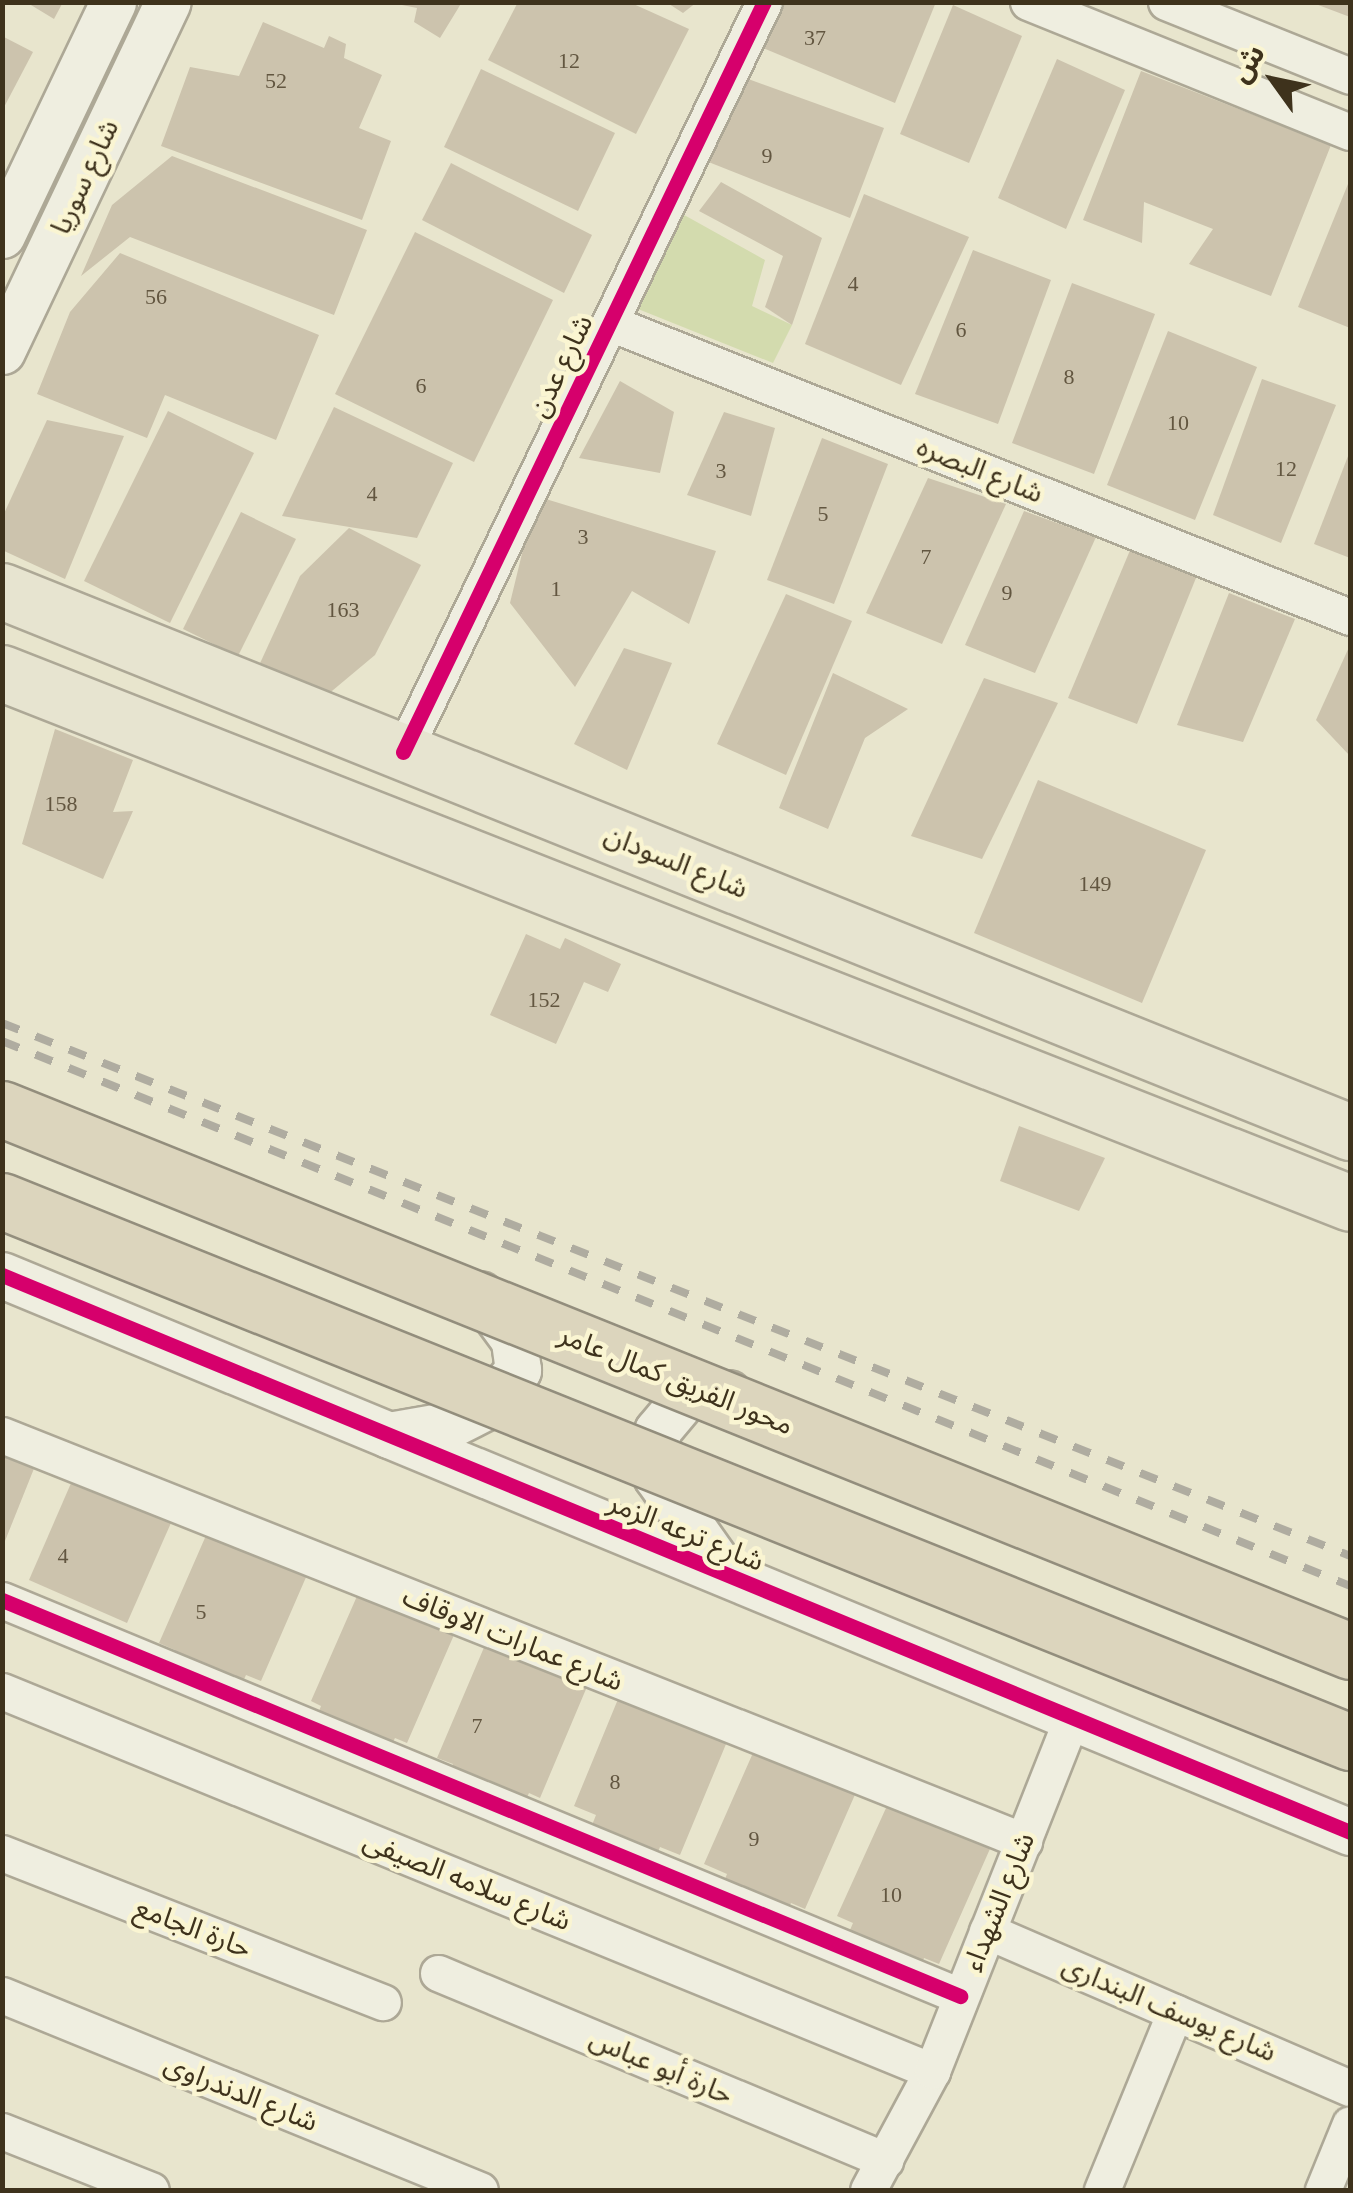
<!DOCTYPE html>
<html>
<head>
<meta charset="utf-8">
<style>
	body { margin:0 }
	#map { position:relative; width:1353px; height:2193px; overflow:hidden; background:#e8e5cd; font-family:"Times New Roman","Noto Sans Arabic",serif }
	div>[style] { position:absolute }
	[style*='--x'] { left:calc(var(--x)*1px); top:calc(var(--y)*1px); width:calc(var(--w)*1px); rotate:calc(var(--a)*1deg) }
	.green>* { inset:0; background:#d3dbae }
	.building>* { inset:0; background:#ccc3ad }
	.roads { filter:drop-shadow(2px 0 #ada896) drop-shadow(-2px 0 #ada896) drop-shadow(0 2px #ada896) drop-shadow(0 -2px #ada896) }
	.minor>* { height:35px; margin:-17.5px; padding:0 17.5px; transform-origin:17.5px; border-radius:17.5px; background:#efeee0 }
	.tertiary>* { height:45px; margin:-22.5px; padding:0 22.5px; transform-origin:22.5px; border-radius:22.5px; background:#efeee0 }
	.primary>* { height:55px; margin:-27.5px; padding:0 27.5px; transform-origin:27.5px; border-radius:27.5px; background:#e7e4d0 }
	.rail>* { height:8px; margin-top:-4px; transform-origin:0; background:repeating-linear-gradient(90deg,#afaca0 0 18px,transparent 0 36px) }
	.bridges { filter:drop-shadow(2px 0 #938e7d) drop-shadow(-2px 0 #938e7d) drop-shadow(0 2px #938e7d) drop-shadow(0 -2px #938e7d) }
	.motorway-bridge>* { height:55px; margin:-27.5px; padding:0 27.5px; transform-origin:27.5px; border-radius:27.5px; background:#dcd5bd }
	.cycleway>* { height:15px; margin:-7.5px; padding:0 7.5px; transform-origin:7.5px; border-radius:7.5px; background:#d6006c }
	span { translate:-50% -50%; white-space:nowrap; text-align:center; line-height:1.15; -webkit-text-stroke:9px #faf5d2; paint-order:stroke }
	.number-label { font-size:22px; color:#625640 }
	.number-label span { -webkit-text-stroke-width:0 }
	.street-label { font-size:28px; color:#3e321c }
	.frame { position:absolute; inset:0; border:5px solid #3e321c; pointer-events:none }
	.north { position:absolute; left:1223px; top:30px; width:100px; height:100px; -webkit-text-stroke:8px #faf5d2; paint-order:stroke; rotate:303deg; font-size:28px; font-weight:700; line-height:40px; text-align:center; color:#3e321c }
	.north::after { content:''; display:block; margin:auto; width:35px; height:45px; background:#3e321c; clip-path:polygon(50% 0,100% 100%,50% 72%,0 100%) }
</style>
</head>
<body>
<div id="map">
	<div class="green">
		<i style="clip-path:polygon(677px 211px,765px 260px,752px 306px,792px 325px,773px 363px,633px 307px)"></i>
	</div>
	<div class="building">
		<i style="clip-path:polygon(26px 2px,63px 2px,54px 19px)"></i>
		<i style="clip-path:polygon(462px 2px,440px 38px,414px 22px,417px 8px,397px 4px)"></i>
		<i style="clip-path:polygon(518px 2px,629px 2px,689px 29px,636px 134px,488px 60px)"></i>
		<i style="clip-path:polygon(666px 2px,697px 2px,683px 13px)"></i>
		<i style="clip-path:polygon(785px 2px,936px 2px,895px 103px,763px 48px)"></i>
		<i style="clip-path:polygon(1313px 2px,1350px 2px,1350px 17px,1313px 3px)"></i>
		<i style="clip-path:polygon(953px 5px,1022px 36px,969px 163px,900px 134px)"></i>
		<i style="clip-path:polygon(263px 22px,324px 48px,329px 36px,346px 44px,344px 58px,382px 75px,359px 128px,391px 141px,362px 220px,161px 146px,190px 67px,239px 76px)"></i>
		<i style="clip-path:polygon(2px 36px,33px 52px,2px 111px)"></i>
		<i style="clip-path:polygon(1057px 59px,1125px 90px,1066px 229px,998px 198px)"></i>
		<i style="clip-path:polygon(481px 69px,615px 133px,578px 211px,444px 147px)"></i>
		<i style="clip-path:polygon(1141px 71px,1331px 145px,1271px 296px,1189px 264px,1213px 229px,1144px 202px,1142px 243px,1083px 220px)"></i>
		<i style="clip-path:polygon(740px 76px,884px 128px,850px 218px,706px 161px)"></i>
		<i style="clip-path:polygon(172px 156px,367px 230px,334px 315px,130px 237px,81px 276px,112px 205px)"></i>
		<i style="clip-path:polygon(451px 163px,592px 235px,564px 293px,422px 220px)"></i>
		<i style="clip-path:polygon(1350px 179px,1350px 328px,1298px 307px)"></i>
		<i style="clip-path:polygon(721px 182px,822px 238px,792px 325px,765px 307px,783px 256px,699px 211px)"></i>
		<i style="clip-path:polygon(864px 194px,969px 237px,901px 385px,805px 344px)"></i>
		<i style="clip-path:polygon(415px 232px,553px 300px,474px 462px,335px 394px)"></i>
		<i style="clip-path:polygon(973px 250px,1051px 280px,998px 424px,915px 394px)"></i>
		<i style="clip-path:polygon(120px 253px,319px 335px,276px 440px,165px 395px,147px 438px,37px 394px,70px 312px)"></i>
		<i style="clip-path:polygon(1072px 283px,1155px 314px,1094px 474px,1012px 443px)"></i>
		<i style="clip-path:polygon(1168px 331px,1257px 367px,1195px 520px,1107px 485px)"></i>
		<i style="clip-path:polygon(1262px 379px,1336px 405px,1281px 543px,1213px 515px)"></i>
		<i style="clip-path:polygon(620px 381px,674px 412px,660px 473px,579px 458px)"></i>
		<i style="clip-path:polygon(334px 407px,453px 463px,417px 538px,282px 516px)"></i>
		<i style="clip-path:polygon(168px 411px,254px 453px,170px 623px,84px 581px)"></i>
		<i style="clip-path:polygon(724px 412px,775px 428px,751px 516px,687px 495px)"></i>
		<i style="clip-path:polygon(47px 420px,124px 436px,65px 579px,2px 550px,2px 518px)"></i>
		<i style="clip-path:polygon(822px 438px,888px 464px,834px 604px,767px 580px)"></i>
		<i style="clip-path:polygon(1350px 451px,1350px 558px,1314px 544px)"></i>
		<i style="clip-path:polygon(928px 478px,1006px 504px,942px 644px,866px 613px)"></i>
		<i style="clip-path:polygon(536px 496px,716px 551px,689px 624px,632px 591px,575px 687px,510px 603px)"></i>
		<i style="clip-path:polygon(1024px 511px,1096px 537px,1035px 673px,965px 645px)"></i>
		<i style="clip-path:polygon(241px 512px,296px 539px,238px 656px,183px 629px)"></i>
		<i style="clip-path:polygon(349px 528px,421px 565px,375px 655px,320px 701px,256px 672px,300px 576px)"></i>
		<i style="clip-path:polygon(1131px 548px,1198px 573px,1137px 724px,1068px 698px)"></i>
		<i style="clip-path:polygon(1229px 593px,1295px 619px,1243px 742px,1177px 725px)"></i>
		<i style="clip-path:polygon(786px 594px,852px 621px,786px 775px,717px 744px)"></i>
		<i style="clip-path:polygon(1350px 645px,1350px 756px,1316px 720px)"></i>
		<i style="clip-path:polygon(624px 648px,672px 663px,627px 770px,574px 744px)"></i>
		<i style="clip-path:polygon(833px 673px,908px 709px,865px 738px,828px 829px,779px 808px)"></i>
		<i style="clip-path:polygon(984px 678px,1058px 703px,982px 859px,911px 836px)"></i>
		<i style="clip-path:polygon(55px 729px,133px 760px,113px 812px,133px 811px,103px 879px,22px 844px)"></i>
		<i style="clip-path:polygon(1038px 780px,1206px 850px,1142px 1003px,974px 933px)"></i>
		<i style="clip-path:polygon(526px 934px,560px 949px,565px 938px,621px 964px,608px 992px,584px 982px,556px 1044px,490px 1015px)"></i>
		<i style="clip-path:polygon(1019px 1126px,1105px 1158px,1079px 1211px,1000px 1181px)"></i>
		<i style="clip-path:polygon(2px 1436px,41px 1451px,3px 1546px,2px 1546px)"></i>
		<i style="clip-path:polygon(75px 1474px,174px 1516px,127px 1623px,29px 1580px)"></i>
		<i style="clip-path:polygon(211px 1524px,310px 1568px,261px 1681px,246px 1675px,240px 1688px,168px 1657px,175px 1650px,159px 1643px)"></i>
		<i style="clip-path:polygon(361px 1587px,457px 1628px,407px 1743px,395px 1738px,389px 1750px,316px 1719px,321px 1706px,311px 1701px)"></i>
		<i style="clip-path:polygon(488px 1638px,589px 1682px,540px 1798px,529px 1793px,523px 1806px,448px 1775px,453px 1764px,437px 1758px)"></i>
		<i style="clip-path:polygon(623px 1687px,731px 1732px,680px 1855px,660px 1847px,656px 1857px,590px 1830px,596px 1815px,574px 1806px)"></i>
		<i style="clip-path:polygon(756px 1746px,857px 1790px,805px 1909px,791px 1903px,787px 1912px,723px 1884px,727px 1874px,704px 1864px)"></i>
		<i style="clip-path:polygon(891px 1797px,993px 1842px,939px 1964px,924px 1958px,920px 1969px,847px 1937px,853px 1923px,837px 1916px)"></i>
	</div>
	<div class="roads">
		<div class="minor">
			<i style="--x:1028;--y:2;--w:347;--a:22"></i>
			<i style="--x:1166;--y:2;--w:198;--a:21.9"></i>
			<i style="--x:610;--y:323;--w:796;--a:21.67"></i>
			<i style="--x:403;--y:752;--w:832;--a:-64.3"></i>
			<i style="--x:2;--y:1435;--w:1100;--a:21.67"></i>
			<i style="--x:2;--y:1600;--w:1037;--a:22.46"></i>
			<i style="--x:2;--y:1691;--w:1005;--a:22.23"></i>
			<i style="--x:2;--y:1853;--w:409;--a:21.4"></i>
			<i style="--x:987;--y:1931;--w:395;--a:23.4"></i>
			<i style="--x:438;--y:1973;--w:485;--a:22.7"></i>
			<i style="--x:2;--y:1995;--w:516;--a:22.19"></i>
			<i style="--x:2;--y:2131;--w:160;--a:21.6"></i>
			<i style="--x:868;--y:2190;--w:135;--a:-61.7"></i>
			<i style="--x:932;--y:2071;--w:380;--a:-68.4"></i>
			<i style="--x:1102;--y:2190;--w:192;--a:-67.7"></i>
			<i style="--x:1323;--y:2190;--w:71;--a:-67.8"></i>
		</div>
		<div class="tertiary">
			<i style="--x:2;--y:235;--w:258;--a:-64.5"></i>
			<i style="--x:2;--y:351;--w:386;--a:-64.6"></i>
			<i style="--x:2;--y:1275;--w:1459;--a:22.45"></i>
			<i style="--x:389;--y:1435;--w:64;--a:-9.9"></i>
			<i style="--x:452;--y:1424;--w:38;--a:-27"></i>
			<i style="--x:486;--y:1407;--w:49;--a:-49.1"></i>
			<i style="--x:518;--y:1370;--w:30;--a:-98"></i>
			<i style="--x:514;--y:1340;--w:57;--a:-126.5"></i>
			<i style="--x:724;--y:1572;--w:118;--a:-125.3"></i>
			<i style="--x:656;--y:1476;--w:45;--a:-88.7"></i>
			<i style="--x:657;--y:1431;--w:48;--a:-50"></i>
			<i style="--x:688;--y:1394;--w:40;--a:-1.4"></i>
		</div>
		<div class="primary">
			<i style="--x:2;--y:591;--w:1453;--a:21.87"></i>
			<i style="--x:2;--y:673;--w:1448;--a:21.46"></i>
		</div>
	</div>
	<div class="rail">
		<i style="--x:2;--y:1023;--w:1450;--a:21.57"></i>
		<i style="--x:2;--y:1041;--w:1454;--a:22.01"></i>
	</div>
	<div class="bridges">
		<div class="motorway-bridge">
			<i style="--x:2;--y:1109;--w:1453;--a:21.9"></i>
			<i style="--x:2;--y:1201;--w:1453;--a:21.87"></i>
		</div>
	</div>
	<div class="cycleway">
		<i style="--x:403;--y:752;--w:832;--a:-64.3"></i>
		<i style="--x:2;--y:1275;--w:1459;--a:22.45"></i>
		<i style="--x:2;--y:1600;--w:1037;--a:22.46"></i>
	</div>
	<div class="number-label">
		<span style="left:815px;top:38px">37</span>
		<span style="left:569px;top:61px">12</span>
		<span style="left:276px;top:81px">52</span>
		<span style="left:767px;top:156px">9</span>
		<span style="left:853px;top:284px">4</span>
		<span style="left:156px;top:297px">56</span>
		<span style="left:961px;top:330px">6</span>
		<span style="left:1069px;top:377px">8</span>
		<span style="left:421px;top:386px">6</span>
		<span style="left:1178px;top:423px">10</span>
		<span style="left:1286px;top:469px">12</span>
		<span style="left:721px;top:471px">3</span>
		<span style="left:372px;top:494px">4</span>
		<span style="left:823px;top:514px">5</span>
		<span style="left:583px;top:537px">3</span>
		<span style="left:926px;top:557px">7</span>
		<span style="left:556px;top:589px">1</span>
		<span style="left:1007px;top:593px">9</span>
		<span style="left:343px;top:610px">163</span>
		<span style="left:61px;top:804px">158</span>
		<span style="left:1095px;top:884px">149</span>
		<span style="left:544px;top:1000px">152</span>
		<span style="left:63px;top:1556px">4</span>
		<span style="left:201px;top:1612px">5</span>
		<span style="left:477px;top:1726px">7</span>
		<span style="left:615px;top:1782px">8</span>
		<span style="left:754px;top:1839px">9</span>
		<span style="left:891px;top:1895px">10</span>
	</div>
	<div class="street-label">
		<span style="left:85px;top:177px;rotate:-65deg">شارع سوريا</span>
		<span style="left:561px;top:366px;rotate:-64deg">شارع عدن</span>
		<span style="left:980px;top:470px;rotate:22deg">شارع البصره</span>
		<span style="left:676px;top:862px;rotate:22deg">شارع السودان</span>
		<span style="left:676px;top:1380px;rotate:22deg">محور الفريق كمال عامر</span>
		<span style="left:686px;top:1532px;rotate:22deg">شارع ترعه الزمر</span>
		<span style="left:513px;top:1639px;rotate:22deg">شارع عمارات الاوقاف</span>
		<span style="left:467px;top:1881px;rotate:22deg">شارع سلامه الصيفى</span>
		<span style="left:999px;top:1902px;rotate:-68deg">شارع الشهداء</span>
		<span style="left:193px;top:1928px;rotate:21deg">حارة الجامع</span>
		<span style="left:1169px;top:2009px;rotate:23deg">شارع يوسف البندارى</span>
		<span style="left:661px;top:2067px;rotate:23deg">حارة أبو عباس</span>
		<span style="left:241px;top:2093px;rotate:22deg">شارع الدندراوى</span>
	</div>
	<div class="frame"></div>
	<div class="north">ش</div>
</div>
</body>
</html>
